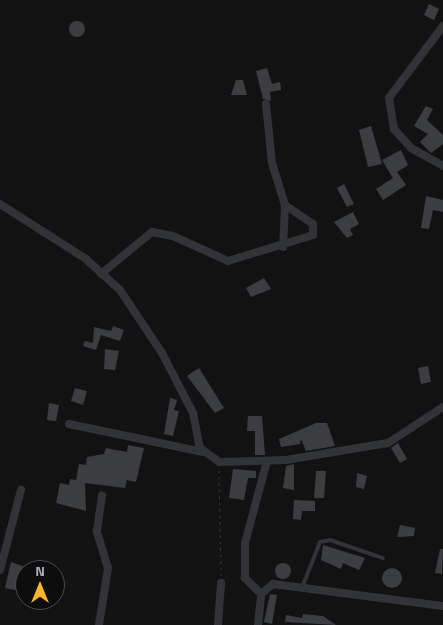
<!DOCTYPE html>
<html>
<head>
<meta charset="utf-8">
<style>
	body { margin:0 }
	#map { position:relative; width:443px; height:625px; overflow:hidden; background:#121213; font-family:"Titillium Web",sans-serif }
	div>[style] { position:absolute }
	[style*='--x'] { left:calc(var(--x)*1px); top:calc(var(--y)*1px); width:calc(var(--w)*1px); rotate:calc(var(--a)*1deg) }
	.building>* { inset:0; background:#3c3d41 }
	.round { border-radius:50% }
	.path>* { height:1px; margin-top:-0.5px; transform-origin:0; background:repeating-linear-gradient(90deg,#383a40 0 2.5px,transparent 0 6.5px) }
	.lane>* { height:4px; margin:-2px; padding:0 2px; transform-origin:2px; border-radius:2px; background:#323339 }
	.street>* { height:8px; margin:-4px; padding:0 4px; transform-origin:4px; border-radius:4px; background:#323339 }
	span { translate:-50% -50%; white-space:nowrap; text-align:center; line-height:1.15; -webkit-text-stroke:4px #0d0d0e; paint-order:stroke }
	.north { position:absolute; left:15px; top:560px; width:50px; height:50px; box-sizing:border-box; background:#0d0d0e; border:1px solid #494b51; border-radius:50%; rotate:0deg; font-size:14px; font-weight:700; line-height:20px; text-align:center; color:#a2a8b5 }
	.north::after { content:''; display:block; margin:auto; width:18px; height:22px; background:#fcb621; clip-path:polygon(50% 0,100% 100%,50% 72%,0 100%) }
</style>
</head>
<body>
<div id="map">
	<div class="building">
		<i style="clip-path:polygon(429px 4px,439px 9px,434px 20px,424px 15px)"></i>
		<i class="round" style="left:69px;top:21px;width:16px;height:16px"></i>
		<i style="clip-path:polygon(267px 68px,272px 84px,280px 82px,281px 90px,270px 92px,271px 101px,263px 99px,256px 71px)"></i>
		<i style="clip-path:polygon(236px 80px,243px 80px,247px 95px,231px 95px)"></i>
		<i style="clip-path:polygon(426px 106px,433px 109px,427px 120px,443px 135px,443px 144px,431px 153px,420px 142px,428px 134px,414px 126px)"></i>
		<i style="clip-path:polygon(371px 126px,382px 164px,368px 167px,359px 130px)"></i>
		<i style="clip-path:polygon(401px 150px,408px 165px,397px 172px,406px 185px,383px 200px,376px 189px,393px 178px,382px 160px)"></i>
		<i style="clip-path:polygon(344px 184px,354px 204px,347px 207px,337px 188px)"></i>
		<i style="clip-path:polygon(426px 196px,443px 200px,443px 212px,433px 210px,429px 229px,421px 228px)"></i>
		<i style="clip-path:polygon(353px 212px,359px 224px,350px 229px,353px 235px,347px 238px,334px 222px)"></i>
		<i style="clip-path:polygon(264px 278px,271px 289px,251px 297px,246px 288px)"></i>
		<i style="clip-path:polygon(113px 326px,124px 330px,120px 341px,101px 335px,96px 350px,83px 346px,85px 341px,93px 343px,94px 327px,111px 331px)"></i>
		<i style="clip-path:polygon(105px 349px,119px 351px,115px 370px,104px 369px)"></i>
		<i style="clip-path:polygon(428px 366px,431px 382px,421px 384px,418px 368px)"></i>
		<i style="clip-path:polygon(199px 368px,224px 408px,215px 413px,187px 376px)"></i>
		<i style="clip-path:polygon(75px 388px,87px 391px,83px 405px,71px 401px)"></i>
		<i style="clip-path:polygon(170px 398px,177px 400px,174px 410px,179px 411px,173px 436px,164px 434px)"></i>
		<i style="clip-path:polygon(49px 403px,59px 405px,56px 421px,47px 420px)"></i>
		<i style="clip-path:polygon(248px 416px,262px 416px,265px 455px,255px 455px,255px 431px,247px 431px)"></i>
		<i style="clip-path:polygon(316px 423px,327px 423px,335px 446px,306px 451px,301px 439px,300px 444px,281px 447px,279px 439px)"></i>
		<i style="clip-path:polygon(398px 443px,407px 459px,400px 463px,391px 448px)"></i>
		<i style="clip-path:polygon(128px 445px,144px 448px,136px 482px,127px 480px,125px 488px,85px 483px,86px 511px,56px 503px,60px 483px,69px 485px,70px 479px,76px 480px,79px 464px,86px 465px,87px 457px,104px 454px,106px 448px,127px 452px)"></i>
		<i style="clip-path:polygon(294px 464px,294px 490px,283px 488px,286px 466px)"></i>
		<i style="clip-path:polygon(233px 469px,256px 471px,256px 478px,248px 478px,244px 500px,229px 498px)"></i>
		<i style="clip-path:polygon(316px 471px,326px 471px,324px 498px,314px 498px)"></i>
		<i style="clip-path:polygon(357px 473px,367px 476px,364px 489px,356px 487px)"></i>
		<i style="clip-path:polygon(294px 500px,315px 501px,315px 511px,302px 511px,301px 520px,293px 519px)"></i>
		<i style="clip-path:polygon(400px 525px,415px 528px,414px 536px,397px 537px)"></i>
		<i style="clip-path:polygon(323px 545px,365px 558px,359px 570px,343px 563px,341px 569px,321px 560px)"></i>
		<i style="clip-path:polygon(440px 549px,443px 549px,442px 574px,435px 573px)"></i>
		<i style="clip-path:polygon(11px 562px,25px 567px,25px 592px,5px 588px)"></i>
		<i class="round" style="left:275px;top:563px;width:16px;height:16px"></i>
		<i class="round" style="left:382px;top:568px;width:20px;height:20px"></i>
		<i style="clip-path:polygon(270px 594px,277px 595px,272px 624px,264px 622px)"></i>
		<i style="clip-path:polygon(303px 614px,323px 616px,336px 625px,285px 622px,286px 615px,302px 618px)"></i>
	</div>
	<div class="path">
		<i style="--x:219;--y:470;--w:105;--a:88.9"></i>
	</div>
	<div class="lane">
		<i style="--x:303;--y:585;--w:46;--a:-68.4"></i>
		<i style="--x:320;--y:542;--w:10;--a:-11"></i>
		<i style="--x:330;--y:540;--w:56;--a:18.8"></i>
	</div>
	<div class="street">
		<i style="--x:443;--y:26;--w:90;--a:126.9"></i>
		<i style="--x:389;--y:98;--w:31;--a:81"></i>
		<i style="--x:394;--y:129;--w:25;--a:48"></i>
		<i style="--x:411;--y:148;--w:37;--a:29"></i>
		<i style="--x:266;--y:104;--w:59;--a:84.2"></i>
		<i style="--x:272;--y:163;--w:44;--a:72.8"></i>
		<i style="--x:285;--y:205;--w:42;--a:92.7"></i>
		<i style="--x:0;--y:204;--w:102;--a:32.6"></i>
		<i style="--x:86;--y:259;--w:46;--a:42.4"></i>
		<i style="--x:120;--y:290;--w:76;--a:56.3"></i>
		<i style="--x:162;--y:353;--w:68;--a:62.7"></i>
		<i style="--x:193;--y:413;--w:36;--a:79"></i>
		<i style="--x:200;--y:448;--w:24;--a:36"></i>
		<i style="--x:219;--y:462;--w:67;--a:-1.7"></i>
		<i style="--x:286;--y:460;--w:103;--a:-9.5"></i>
		<i style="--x:388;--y:443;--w:66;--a:-33.2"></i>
		<i style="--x:101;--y:274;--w:66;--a:-39.5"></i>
		<i style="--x:152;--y:232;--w:21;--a:11"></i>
		<i style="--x:173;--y:236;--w:60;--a:24.4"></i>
		<i style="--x:228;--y:261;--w:89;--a:-17"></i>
		<i style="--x:313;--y:235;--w:11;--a:-90"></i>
		<i style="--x:313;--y:224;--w:34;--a:-146"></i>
		<i style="--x:69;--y:424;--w:137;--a:11.8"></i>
		<i style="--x:0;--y:570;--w:83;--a:-75.3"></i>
		<i style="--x:261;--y:594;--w:23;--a:-135"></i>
		<i style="--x:245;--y:578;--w:35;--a:-90"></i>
		<i style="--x:245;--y:543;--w:85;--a:-75"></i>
		<i style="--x:99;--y:625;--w:58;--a:-81"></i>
		<i style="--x:108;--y:568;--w:39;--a:-107"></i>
		<i style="--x:97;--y:531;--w:36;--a:-82"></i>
		<i style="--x:218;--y:625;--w:42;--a:-85.9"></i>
		<i style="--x:258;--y:625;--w:31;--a:-84"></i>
		<i style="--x:261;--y:594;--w:16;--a:-40"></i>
		<i style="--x:273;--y:584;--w:171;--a:7.4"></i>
	</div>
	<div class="north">N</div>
</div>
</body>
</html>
